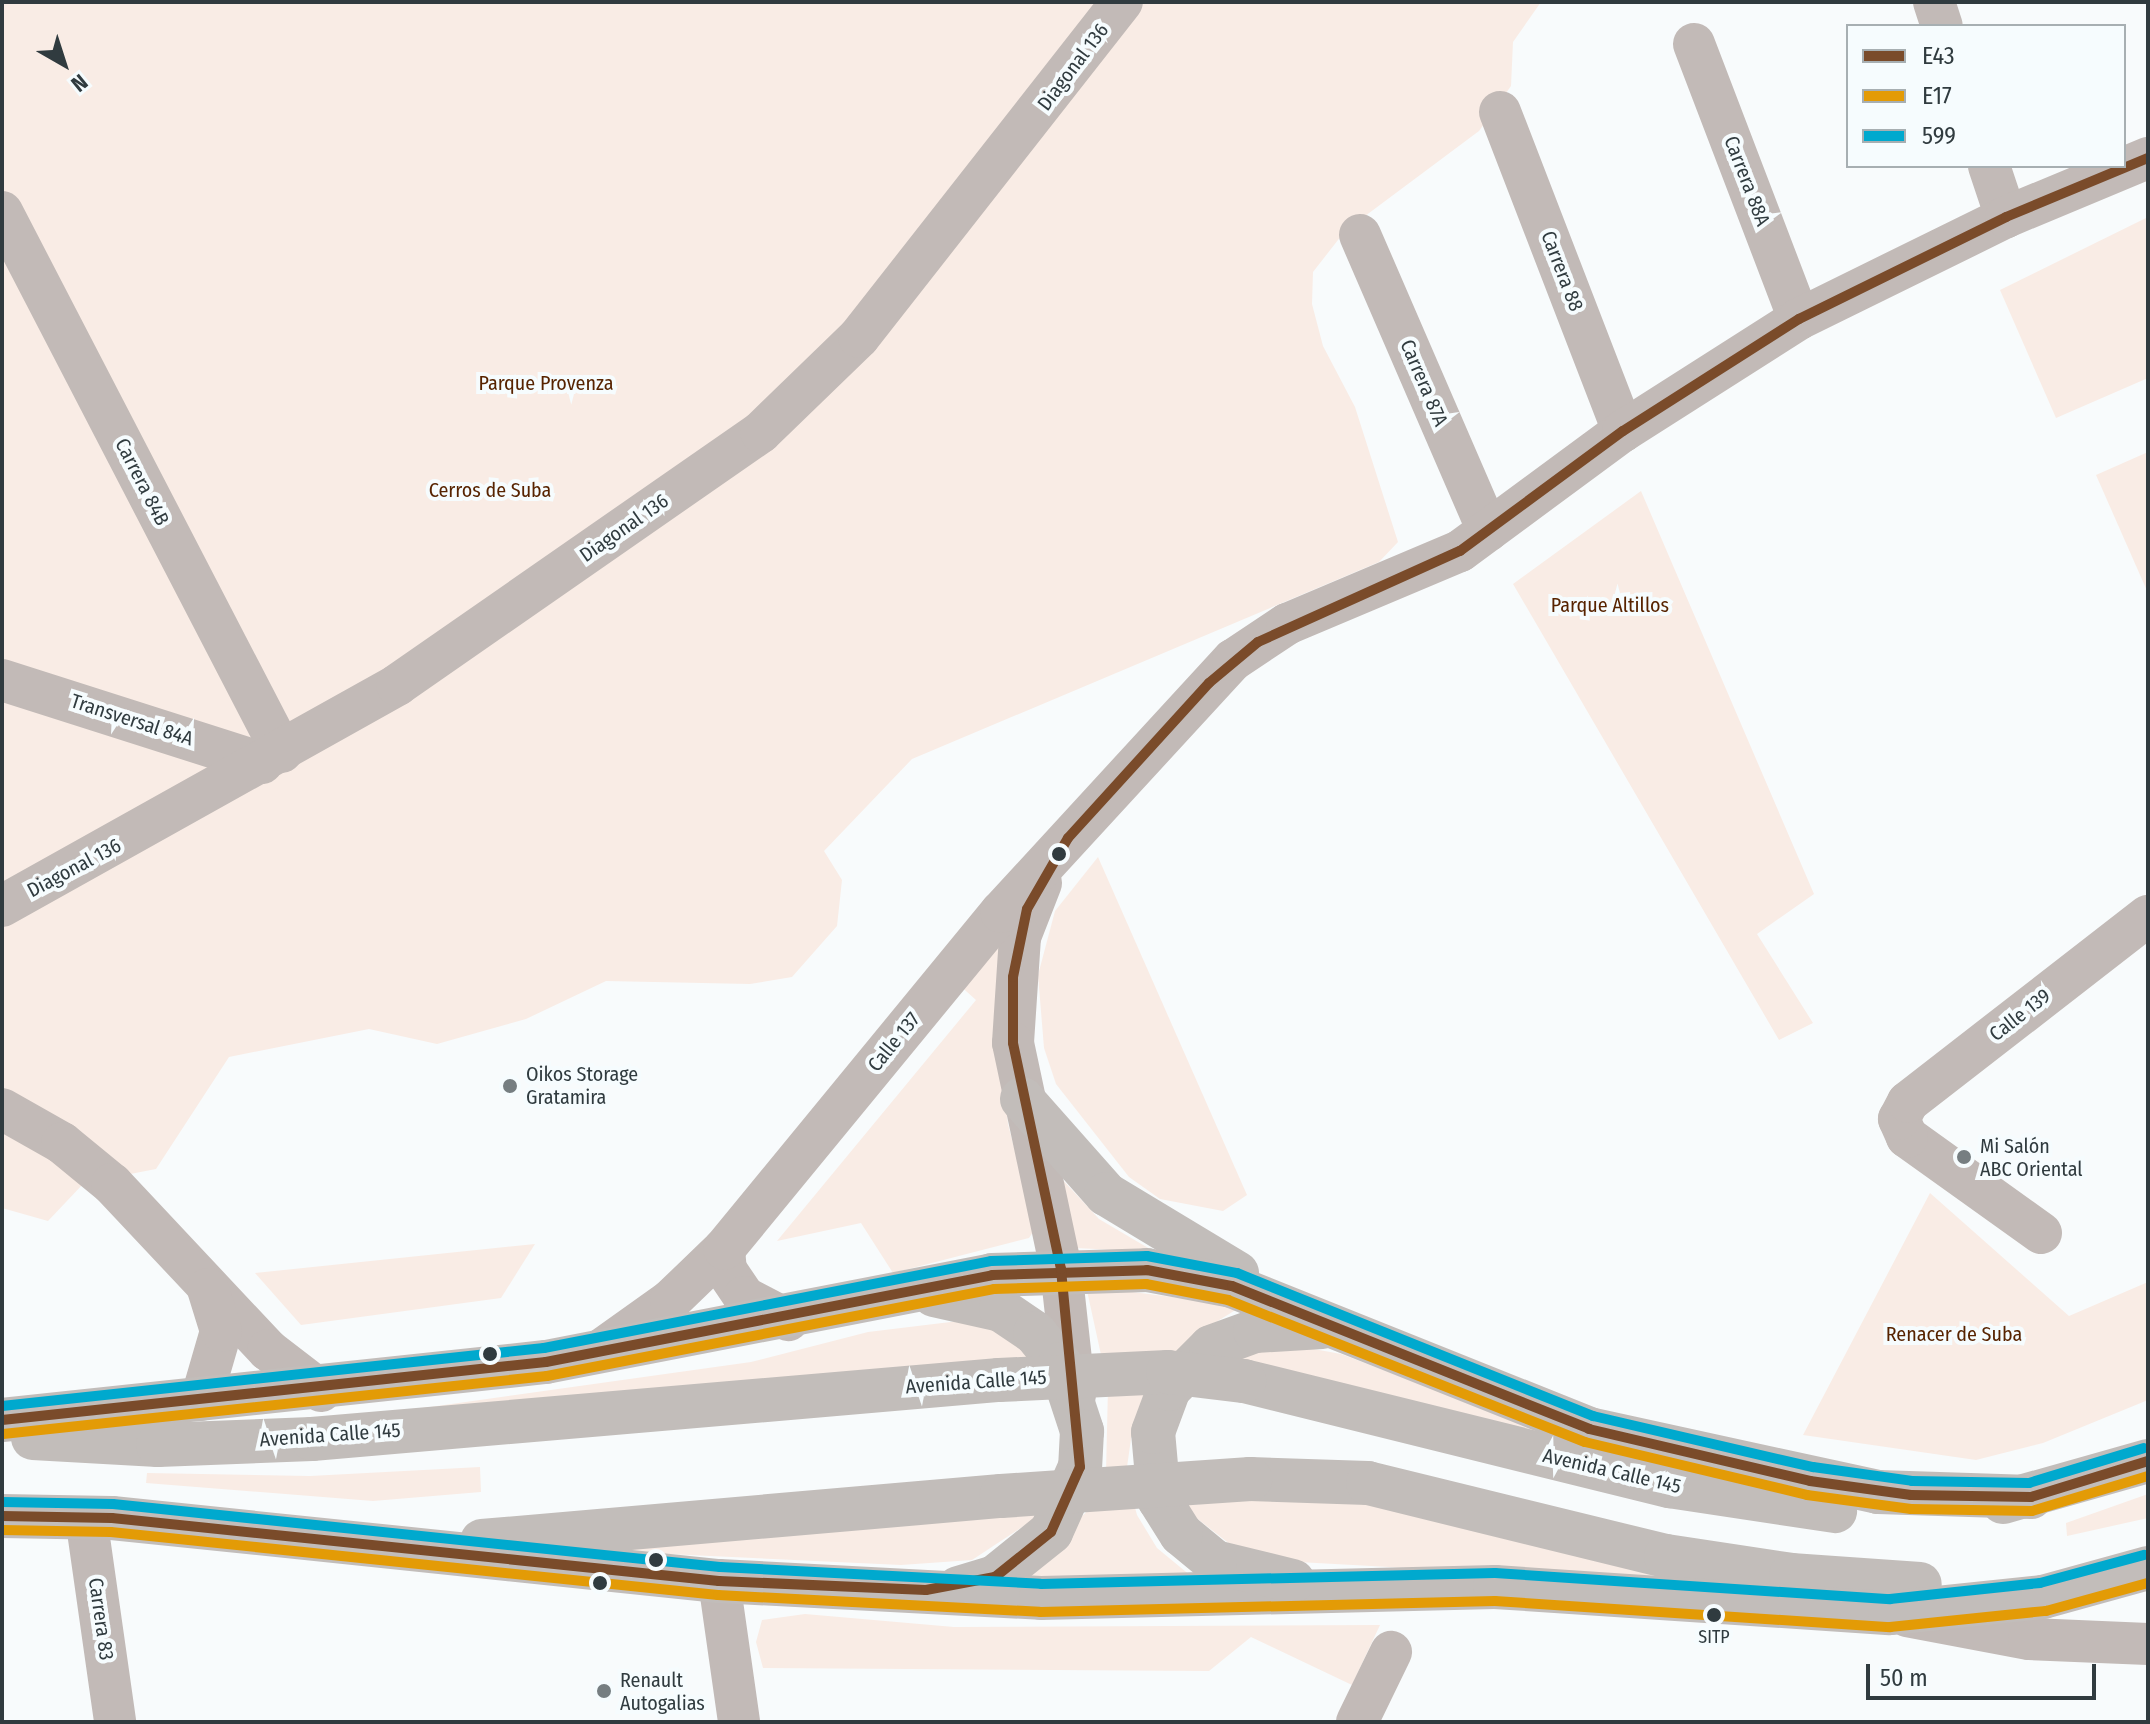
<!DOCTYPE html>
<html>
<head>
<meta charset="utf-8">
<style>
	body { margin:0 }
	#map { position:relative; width:2150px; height:1724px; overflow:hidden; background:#f8fbfc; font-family:"Fira Sans Condensed",sans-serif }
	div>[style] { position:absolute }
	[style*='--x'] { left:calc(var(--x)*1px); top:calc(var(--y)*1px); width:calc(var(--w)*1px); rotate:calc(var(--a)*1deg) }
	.green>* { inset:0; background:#f9ece5 }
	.minor>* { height:42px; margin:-21px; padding:0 21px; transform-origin:21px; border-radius:21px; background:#c2bab7 }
	.major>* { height:44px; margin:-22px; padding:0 22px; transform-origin:22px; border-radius:22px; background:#c2bdba }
	.major-bridge>* { height:44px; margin:-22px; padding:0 22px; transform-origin:22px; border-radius:22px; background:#c2bdba }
	.bus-1>* { height:10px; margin:-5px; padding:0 5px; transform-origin:5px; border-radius:5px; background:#7a4b2a }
	.bus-2>* { height:10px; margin:-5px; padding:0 5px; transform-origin:5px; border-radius:5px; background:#e39b06 }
	.bus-3>* { height:10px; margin:-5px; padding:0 5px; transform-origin:5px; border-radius:5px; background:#00a9ce }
	.dots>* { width:22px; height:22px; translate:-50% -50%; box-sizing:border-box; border:4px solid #f6fcfe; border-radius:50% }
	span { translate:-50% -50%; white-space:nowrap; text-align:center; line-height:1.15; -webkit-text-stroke:8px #f6fcfe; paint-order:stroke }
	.bus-label { font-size:18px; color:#303b3f }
	.street-label { font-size:20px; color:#303b3f }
	.park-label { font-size:20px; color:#572300 }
	.poi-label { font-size:20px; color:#303b3f }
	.left { translate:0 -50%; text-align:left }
	.frame { position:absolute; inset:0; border:4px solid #303b3f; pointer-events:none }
	.legend { position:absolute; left:1846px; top:24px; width:280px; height:144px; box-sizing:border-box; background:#f6fcfe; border:2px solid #a7afb2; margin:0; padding:10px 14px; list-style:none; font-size:24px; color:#303b3f }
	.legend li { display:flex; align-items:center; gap:16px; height:40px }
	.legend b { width:40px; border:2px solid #a7afb2 }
	.north { position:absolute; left:24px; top:24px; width:80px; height:80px; -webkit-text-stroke:6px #f6fcfe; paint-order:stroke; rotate:141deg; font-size:22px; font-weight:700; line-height:32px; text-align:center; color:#303b3f }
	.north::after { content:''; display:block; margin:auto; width:28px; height:36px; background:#303b3f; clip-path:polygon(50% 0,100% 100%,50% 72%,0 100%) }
	.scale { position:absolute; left:1866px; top:1664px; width:230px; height:36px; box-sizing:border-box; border:4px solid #303b3f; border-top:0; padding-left:10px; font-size:24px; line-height:28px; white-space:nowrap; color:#303b3f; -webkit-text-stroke:6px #f6fcfe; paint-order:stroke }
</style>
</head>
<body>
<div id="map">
	<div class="green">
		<i style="clip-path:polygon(2px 2px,1541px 2px,1513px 42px,1511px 86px,1479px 131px,1345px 231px,1313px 272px,1312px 304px,1323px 346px,1355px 407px,1398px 542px,1379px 562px,912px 759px,824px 851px,842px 880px,837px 926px,792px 977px,750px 984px,606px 981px,526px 1019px,437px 1044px,369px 1029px,229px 1057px,156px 1169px,84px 1183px,48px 1221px,2px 1208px)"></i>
		<i style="clip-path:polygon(2148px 217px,2148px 378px,2056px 418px,2000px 290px)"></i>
		<i style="clip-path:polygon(2148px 452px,2148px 593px,2096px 475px)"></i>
		<i style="clip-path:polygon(1641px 491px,1814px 894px,1757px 934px,1813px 1023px,1779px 1040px,1513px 584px)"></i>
		<i style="clip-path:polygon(1098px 857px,1247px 1195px,1223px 1211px,1160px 1199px,1129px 1177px,1056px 1084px,1044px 1048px,1038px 975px,1055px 911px)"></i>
		<i style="clip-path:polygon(999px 926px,999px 1046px,1008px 1124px,1035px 1229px,1029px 1238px,893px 1273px,861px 1223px,777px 1241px,976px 1000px,957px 983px)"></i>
		<i style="clip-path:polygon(1061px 1178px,1099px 1219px,1155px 1252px,1076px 1248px)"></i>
		<i style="clip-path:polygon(1930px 1193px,2069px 1316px,2148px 1282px,2148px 1400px,2043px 1443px,1976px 1460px,1803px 1435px)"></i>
		<i style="clip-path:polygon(535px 1244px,501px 1298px,301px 1325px,255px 1273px)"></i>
		<i style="clip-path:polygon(1086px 1286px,1242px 1306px,1192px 1337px,1133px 1425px,1126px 1474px,1137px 1515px,1157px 1548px,1197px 1581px,1010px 1581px,1092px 1507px,1106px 1472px,1108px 1387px)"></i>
		<i style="clip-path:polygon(967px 1320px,1006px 1334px,1040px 1360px,309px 1424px,751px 1362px,868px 1332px)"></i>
		<i style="clip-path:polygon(1292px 1345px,1341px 1354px,1544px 1431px,1542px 1438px,1225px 1360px)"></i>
		<i style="clip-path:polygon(480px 1467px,481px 1492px,373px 1501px,146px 1483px,147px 1473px,310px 1476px)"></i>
		<i style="clip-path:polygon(1305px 1493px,1408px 1508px,1662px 1569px,1663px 1582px,1280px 1561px,1240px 1552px,1181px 1506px)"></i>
		<i style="clip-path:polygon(2148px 1494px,2148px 1518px,2067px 1536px,2066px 1523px)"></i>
		<i style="clip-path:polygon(1045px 1512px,972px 1560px,901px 1565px,581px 1550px)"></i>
		<i style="clip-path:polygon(805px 1614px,954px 1627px,1380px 1625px,1352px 1685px,1251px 1637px,1209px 1671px,763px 1668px,756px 1642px,762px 1620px)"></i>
	</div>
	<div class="minor">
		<i style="--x:1934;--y:2;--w:25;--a:72"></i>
		<i style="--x:1694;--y:44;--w:294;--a:69.1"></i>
		<i style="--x:1500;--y:112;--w:342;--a:68.9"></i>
		<i style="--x:1989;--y:166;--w:54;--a:71.6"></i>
		<i style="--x:2;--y:212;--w:608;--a:62.59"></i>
		<i style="--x:1360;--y:235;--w:322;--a:66.6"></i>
		<i style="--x:2;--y:680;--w:273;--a:17.7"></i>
		<i style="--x:1041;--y:883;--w:58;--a:111.3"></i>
		<i style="--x:1020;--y:937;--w:106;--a:93.8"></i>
		<i style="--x:1013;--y:1043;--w:231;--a:78"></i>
		<i style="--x:1061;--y:1269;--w:127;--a:83.7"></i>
		<i style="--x:2;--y:906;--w:453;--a:-29.2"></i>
		<i style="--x:397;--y:685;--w:443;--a:-34.8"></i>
		<i style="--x:761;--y:432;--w:136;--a:-44.1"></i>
		<i style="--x:859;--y:337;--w:426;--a:-51.9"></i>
		<i style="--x:2;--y:1109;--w:69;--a:29.5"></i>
		<i style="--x:62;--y:1143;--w:65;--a:39.4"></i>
		<i style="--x:112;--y:1184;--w:228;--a:46.8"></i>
		<i style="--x:268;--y:1350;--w:67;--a:37.7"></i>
		<i style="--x:2041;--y:1233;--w:165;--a:-144.4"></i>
		<i style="--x:1907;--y:1137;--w:20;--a:-114"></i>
		<i style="--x:1899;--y:1119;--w:19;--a:-62"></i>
		<i style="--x:1908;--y:1102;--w:304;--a:-37.8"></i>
		<i style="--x:724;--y:1249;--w:21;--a:85"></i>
		<i style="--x:726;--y:1270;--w:32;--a:56"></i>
		<i style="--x:744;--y:1297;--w:50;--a:27.6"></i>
		<i style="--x:598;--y:1352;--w:90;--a:-35.5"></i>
		<i style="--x:671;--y:1300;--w:74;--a:-43.9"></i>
		<i style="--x:724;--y:1249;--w:436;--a:-50.6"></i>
		<i style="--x:1001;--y:912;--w:343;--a:-47.4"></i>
		<i style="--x:1233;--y:660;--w:65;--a:-33.7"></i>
		<i style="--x:1287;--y:624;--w:188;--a:-22.9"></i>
		<i style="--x:1460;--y:551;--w:202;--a:-36.4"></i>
		<i style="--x:1623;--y:431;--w:209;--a:-32.5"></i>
		<i style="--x:1799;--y:319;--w:231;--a:-26.2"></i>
		<i style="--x:2006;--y:217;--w:154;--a:-22.6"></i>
		<i style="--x:201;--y:1400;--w:72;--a:-73.8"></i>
		<i style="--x:221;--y:1331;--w:44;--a:-107.2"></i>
		<i style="--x:86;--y:1517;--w:207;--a:81.9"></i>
		<i style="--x:719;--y:1581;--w:142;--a:81.9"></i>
		<i style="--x:1907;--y:1616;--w:124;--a:10.7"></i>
		<i style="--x:2029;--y:1639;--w:119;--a:2.4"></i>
		<i style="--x:1357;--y:1722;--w:78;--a:-64.1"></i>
	</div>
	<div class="major">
		<i style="--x:1022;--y:1099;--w:127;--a:48.5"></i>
		<i style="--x:1106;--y:1194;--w:153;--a:31.1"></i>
		<i style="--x:934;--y:1295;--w:69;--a:12.6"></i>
		<i style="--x:1001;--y:1310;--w:41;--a:34.1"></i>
		<i style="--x:1035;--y:1333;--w:40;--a:51"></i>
		<i style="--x:1060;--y:1364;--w:71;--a:71.8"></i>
		<i style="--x:1082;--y:1431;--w:36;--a:93"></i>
		<i style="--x:1080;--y:1467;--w:71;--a:114"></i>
		<i style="--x:1051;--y:1532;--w:72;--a:141.2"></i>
		<i style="--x:995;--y:1577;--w:39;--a:163"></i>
		<i style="--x:1244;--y:1381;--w:438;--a:13.9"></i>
		<i style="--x:1669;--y:1486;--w:168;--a:8.6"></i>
		<i style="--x:2;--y:1420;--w:547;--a:-6.09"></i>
		<i style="--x:546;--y:1362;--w:454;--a:-11"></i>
		<i style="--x:992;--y:1275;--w:155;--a:-1.8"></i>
		<i style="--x:1147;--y:1270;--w:86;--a:10.7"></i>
		<i style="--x:1232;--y:1286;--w:385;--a:21.8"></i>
		<i style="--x:1589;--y:1429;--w:296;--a:12.3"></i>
		<i style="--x:1878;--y:1492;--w:153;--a:1.9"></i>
		<i style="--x:33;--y:1438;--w:125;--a:3.2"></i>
		<i style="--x:158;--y:1445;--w:154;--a:-2.2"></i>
		<i style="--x:312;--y:1439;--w:690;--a:-4.91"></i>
		<i style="--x:1250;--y:1479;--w:118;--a:1.9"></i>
		<i style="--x:1368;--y:1483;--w:307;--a:13.8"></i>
		<i style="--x:1666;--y:1556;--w:126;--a:8.6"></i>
		<i style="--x:1791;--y:1575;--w:129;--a:4"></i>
		<i style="--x:2003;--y:1502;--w:151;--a:-15.8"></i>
		<i style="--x:2;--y:1516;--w:110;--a:1"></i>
		<i style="--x:112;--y:1518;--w:610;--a:5.93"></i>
		<i style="--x:719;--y:1581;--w:322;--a:3"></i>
		<i style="--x:1041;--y:1598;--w:454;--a:-1.4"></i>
		<i style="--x:1495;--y:1587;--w:396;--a:3.8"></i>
		<i style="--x:1890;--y:1613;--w:154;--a:-6"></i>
		<i style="--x:2043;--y:1597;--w:109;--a:-15.4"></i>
		<i style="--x:482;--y:1541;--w:521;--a:-4.96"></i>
		<i style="--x:1293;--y:1581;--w:80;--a:-166.3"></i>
		<i style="--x:1215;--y:1562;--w:44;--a:-140.5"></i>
		<i style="--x:1181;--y:1534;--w:41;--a:-122.2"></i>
		<i style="--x:1159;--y:1499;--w:67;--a:-95.1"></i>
		<i style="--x:1153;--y:1432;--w:46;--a:-69.6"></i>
		<i style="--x:1169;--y:1389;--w:59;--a:-45"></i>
		<i style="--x:1211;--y:1347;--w:47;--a:-20"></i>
		<i style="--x:1255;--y:1331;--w:67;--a:-3.4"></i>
	</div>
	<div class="major-bridge">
		<i style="--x:999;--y:1380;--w:169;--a:-2.7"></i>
		<i style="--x:1168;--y:1372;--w:77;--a:6.8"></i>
		<i style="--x:1001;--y:1496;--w:250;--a:-3.9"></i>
	</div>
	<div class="bus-1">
		<i style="--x:2;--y:1420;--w:547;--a:-6.09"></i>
		<i style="--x:546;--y:1362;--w:454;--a:-11"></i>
		<i style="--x:992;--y:1275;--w:155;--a:-1.8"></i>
		<i style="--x:1147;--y:1270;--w:86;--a:10.7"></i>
		<i style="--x:1232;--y:1286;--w:385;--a:21.8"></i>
		<i style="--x:1589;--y:1429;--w:227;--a:13.2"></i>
		<i style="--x:1810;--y:1481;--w:102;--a:7.9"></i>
		<i style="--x:1911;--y:1495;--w:120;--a:1"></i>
		<i style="--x:2031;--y:1497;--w:122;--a:-17.1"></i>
		<i style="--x:2;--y:1516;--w:110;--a:1"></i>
		<i style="--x:112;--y:1518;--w:610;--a:5.93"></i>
		<i style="--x:719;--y:1581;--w:207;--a:2.5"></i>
		<i style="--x:926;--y:1590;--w:70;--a:-10.7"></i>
		<i style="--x:995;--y:1577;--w:72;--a:-38.8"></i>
		<i style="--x:1051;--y:1532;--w:71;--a:-66"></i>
		<i style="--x:1080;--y:1467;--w:199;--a:-95.5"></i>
		<i style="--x:1061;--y:1269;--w:231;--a:-102"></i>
		<i style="--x:1013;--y:1043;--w:66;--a:-90"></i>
		<i style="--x:1013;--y:977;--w:69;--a:-78.4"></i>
		<i style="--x:1027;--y:909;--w:82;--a:-60"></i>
		<i style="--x:1068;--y:838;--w:210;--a:-47.7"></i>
		<i style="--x:1209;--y:683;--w:64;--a:-39.9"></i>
		<i style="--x:1258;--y:642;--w:222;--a:-24.3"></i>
		<i style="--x:1460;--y:551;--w:202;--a:-36.4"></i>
		<i style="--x:1623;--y:431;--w:209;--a:-32.5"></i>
		<i style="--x:1799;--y:319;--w:231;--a:-26.2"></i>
		<i style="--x:2006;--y:217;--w:154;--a:-22.6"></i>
	</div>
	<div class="bus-2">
		<i style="--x:3;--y:1434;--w:547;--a:-6.09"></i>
		<i style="--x:547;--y:1376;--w:455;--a:-11"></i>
		<i style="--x:994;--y:1289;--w:152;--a:-1.9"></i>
		<i style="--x:1146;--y:1284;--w:84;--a:11"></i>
		<i style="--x:1228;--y:1300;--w:384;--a:21.7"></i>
		<i style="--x:1585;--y:1442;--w:228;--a:13.4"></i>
		<i style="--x:1807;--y:1495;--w:105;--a:7.7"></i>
		<i style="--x:1911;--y:1509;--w:121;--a:0.9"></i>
		<i style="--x:2032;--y:1511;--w:121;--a:-16.8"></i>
		<i style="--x:2;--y:1530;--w:109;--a:1.1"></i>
		<i style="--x:111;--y:1532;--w:610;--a:5.93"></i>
		<i style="--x:718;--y:1595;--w:322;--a:3"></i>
		<i style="--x:1040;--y:1612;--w:455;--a:-1.4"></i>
		<i style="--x:1495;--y:1601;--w:396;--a:3.8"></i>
		<i style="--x:1890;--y:1627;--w:157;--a:-5.9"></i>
		<i style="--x:2046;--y:1611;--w:106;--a:-15.4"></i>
	</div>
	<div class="bus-3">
		<i style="--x:2;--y:1406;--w:545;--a:-6.11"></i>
		<i style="--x:544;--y:1348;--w:455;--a:-11"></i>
		<i style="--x:991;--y:1261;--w:156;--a:-1.8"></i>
		<i style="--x:1147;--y:1256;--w:92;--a:10.7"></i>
		<i style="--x:1237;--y:1273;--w:384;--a:21.9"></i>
		<i style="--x:1593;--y:1416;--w:226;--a:13.1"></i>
		<i style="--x:1813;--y:1467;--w:100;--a:8"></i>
		<i style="--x:1912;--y:1481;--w:117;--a:1"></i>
		<i style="--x:2029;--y:1483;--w:120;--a:-16.9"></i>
		<i style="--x:2;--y:1502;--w:111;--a:1"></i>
		<i style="--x:113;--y:1504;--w:610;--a:5.93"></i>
		<i style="--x:720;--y:1567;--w:321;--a:3"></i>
		<i style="--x:1041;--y:1584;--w:454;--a:-1.4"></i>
		<i style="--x:1495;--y:1573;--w:396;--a:3.8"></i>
		<i style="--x:1890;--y:1599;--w:151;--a:-6.1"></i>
		<i style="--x:2040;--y:1583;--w:108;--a:-15.1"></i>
	</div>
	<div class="dots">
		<i style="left:1059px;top:854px;background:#303b3f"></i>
		<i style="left:510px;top:1086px;background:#767e81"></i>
		<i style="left:1964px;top:1157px;background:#767e81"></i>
		<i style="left:490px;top:1354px;background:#303b3f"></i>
		<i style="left:656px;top:1560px;background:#303b3f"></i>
		<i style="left:600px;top:1583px;background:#303b3f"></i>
		<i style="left:1714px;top:1615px;background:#303b3f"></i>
		<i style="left:604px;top:1691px;background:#767e81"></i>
	</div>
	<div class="bus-label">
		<span style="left:1714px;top:1637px">SITP</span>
	</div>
	<div class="street-label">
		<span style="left:1073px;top:67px;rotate:-53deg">Diagonal 136</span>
		<span style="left:1747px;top:181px;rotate:69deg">Carrera 88A</span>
		<span style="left:1562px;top:271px;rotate:69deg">Carrera 88</span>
		<span style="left:1424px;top:383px;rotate:67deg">Carrera 87A</span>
		<span style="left:142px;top:482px;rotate:63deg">Carrera 84B</span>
		<span style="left:624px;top:528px;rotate:-35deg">Diagonal 136</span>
		<span style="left:132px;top:720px;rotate:18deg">Transversal 84A</span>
		<span style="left:74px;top:868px;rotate:-28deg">Diagonal 136</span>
		<span style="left:2020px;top:1015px;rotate:-38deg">Calle 139</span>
		<span style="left:894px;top:1042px;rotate:-51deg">Calle 137</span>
		<span style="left:976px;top:1382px;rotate:-4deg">Avenida Calle 145</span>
		<span style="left:330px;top:1435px;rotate:-4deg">Avenida Calle 145</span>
		<span style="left:1612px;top:1471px;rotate:13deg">Avenida Calle 145</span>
		<span style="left:101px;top:1619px;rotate:82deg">Carrera 83</span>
	</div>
	<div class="park-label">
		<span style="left:546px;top:383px">Parque Provenza</span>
		<span style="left:490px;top:490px">Cerros de Suba</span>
		<span style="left:1610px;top:605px">Parque Altillos</span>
		<span style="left:1954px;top:1334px">Renacer de Suba</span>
	</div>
	<div class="poi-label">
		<span class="left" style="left:526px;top:1086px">Oikos Storage<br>Gratamira</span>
		<span class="left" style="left:1980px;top:1158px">Mi Salón<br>ABC Oriental</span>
		<span class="left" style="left:620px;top:1692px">Renault<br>Autogalias</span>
	</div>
	<div class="frame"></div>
	<ul class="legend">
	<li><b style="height:10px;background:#7a4b2a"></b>E43</li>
	<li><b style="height:10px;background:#e39b06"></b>E17</li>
	<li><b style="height:10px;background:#00a9ce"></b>599</li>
	</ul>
	<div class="north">N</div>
	<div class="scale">50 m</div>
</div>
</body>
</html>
